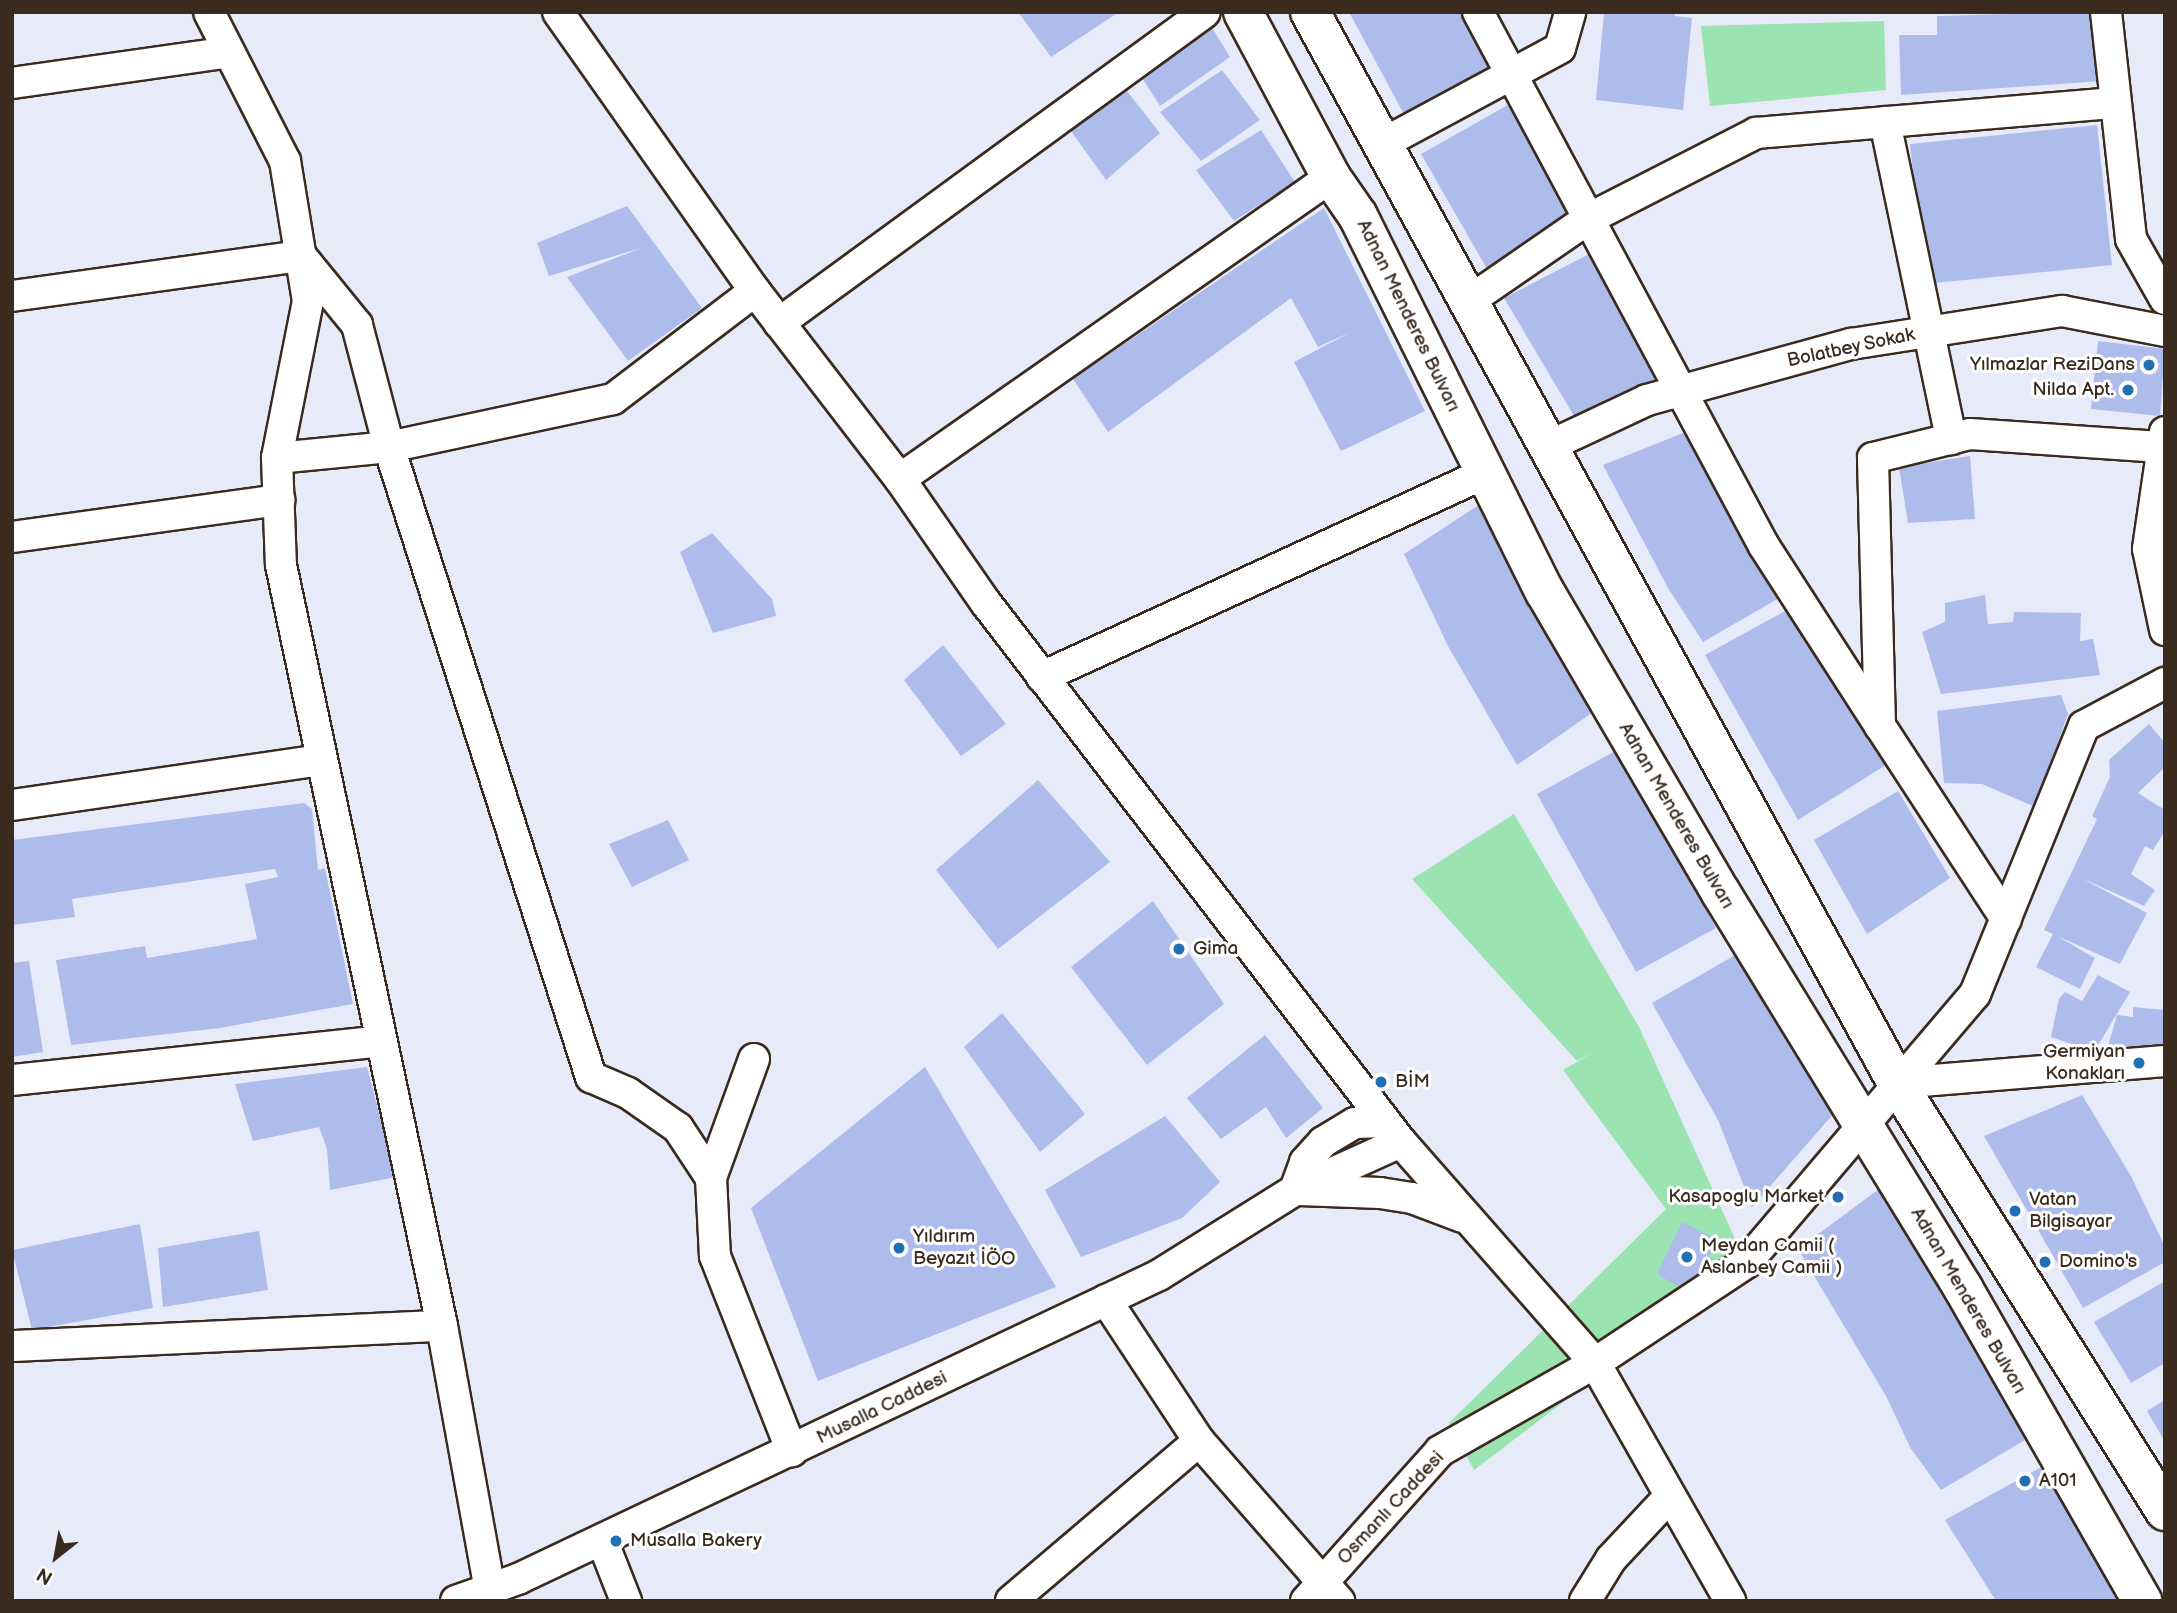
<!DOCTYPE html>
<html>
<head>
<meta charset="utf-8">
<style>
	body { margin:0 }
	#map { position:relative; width:2177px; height:1613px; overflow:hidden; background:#e7ebf9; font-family:"Balsamiq Sans",sans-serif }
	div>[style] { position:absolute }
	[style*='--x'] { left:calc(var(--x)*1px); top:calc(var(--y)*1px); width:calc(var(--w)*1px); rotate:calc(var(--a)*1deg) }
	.green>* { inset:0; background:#9be3b1 }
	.building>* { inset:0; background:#aebcec }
	.roads { filter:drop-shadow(2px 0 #3b2a1e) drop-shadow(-2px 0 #3b2a1e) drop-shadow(0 2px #3b2a1e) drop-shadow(0 -2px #3b2a1e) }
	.minor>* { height:30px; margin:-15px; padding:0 15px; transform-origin:15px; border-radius:15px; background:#fff }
	.secondary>* { height:38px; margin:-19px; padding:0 19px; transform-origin:19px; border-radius:19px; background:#fff }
	.dots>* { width:19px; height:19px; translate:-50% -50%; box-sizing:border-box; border:4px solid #fff; border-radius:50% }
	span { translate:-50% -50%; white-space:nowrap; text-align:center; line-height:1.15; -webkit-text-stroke:6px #fff; paint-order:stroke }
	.street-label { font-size:19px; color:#3b2a1e }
	.poi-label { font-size:19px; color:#3b2a1e }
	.right { translate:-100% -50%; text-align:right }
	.left { translate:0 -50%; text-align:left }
	.frame { position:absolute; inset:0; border:14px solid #3b2a1e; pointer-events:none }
	.north { position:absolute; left:21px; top:1522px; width:70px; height:70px; -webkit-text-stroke:5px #fff; paint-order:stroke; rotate:211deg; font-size:19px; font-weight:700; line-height:28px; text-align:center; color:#3b2a1e }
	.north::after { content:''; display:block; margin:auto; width:24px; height:32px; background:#3b2a1e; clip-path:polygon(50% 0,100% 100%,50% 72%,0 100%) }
</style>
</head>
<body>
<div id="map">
	<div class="green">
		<i style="clip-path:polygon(1884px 21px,1886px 90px,1710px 106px,1701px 26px)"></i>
		<i style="clip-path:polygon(1514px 814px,1639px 1027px,1746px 1263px,1474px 1470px,1449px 1423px,1666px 1209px,1563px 1070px,1599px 1049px,1577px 1061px,1412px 879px)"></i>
	</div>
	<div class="building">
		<i style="clip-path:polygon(1018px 12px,1119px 12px,1051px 57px)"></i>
		<i style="clip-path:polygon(1349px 12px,1463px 12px,1495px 68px,1406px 118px)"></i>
		<i style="clip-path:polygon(1604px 12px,1675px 12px,1675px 16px,1692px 18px,1683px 110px,1596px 100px)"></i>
		<i style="clip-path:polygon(2098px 12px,2102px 81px,1901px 95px,1899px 35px,1937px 35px,1937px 16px)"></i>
		<i style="clip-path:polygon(1211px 26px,1230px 57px,1160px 106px,1139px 73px)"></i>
		<i style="clip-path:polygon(1222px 70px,1260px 120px,1201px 161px,1160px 112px)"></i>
		<i style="clip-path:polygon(1123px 86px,1160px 133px,1106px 180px,1071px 131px)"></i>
		<i style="clip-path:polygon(1515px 101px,1576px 213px,1490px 274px,1421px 154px)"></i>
		<i style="clip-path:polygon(2097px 125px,2112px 265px,1925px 284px,1910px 144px)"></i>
		<i style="clip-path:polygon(1261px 130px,1295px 182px,1234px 221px,1196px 170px)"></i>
		<i style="clip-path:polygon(627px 206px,702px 308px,628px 361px,567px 277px,641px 248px,549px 276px,537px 243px)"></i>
		<i style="clip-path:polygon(1324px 208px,1425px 411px,1341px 451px,1294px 362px,1351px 332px,1318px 347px,1291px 298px,1108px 432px,1073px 379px)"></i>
		<i style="clip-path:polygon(1593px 252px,1664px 382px,1577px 421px,1504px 298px)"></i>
		<i style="clip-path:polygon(2098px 341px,2165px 349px,2160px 416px,2091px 409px)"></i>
		<i style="clip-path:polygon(1688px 431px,1781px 597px,1703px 642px,1668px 588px,1603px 465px)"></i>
		<i style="clip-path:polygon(1970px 456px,1975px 519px,1908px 523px,1899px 467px)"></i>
		<i style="clip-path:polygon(1483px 502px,1596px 710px,1517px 765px,1449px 648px,1404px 554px)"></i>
		<i style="clip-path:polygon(712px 533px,772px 599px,776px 616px,713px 633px,680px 552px)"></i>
		<i style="clip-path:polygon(1985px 595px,1988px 624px,2013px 622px,2014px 612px,2081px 613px,2080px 641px,2093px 639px,2100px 675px,1941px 694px,1922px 632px,1945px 622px,1945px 603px)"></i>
		<i style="clip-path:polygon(1787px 610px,1886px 765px,1798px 820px,1705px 655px)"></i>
		<i style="clip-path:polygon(943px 645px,1006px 724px,961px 756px,904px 680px)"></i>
		<i style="clip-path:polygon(2061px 695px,2068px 714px,2035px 807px,1982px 784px,1944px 783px,1937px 711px)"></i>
		<i style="clip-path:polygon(2149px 724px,2165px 743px,2165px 767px,2138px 793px,2165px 810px,2165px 831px,2153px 850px,2145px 846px,2131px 874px,2155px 890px,2144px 906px,2083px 879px,2147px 913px,2120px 964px,2057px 936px,2095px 958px,2080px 989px,2036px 967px,2053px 934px,2044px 930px,2097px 819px,2092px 816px,2110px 777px,2109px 760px)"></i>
		<i style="clip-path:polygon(1617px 750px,1716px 928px,1636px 972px,1537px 794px)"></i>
		<i style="clip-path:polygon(1038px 780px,1110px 862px,998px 949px,936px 870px)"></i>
		<i style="clip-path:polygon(1898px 791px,1950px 878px,1867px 934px,1814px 840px)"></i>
		<i style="clip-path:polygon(304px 803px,312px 809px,318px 870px,325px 868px,353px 1004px,220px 1028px,71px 1045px,56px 960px,145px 946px,147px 958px,257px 939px,245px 884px,278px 877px,275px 869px,72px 899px,75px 917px,12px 925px,12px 840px)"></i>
		<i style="clip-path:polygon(668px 820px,689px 860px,632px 887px,609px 844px)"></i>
		<i style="clip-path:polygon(1153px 901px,1224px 1004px,1147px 1065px,1071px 967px)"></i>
		<i style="clip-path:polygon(1742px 951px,1835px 1112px,1752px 1207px,1718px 1120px,1652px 1003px)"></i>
		<i style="clip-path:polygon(29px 961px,43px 1052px,12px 1057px,12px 963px)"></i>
		<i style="clip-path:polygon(2098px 975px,2130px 992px,2094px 1052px,2051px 1037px,2059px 999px,2065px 992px,2082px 1001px)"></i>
		<i style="clip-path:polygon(2133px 1007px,2165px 1010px,2165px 1049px,2106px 1053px,2117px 1015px,2133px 1017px)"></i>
		<i style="clip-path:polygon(1002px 1013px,1085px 1114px,1040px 1152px,964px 1047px)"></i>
		<i style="clip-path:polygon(1265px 1035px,1323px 1108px,1286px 1138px,1266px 1107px,1221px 1139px,1187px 1098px)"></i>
		<i style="clip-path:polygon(367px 1067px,396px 1177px,330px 1190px,327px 1149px,319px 1127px,253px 1141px,235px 1084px)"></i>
		<i style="clip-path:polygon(925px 1067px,1056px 1287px,818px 1381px,751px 1208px)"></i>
		<i style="clip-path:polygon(2082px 1095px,2131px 1176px,2165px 1247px,2165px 1262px,2083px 1308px,1984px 1136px)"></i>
		<i style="clip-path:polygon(1165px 1116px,1220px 1182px,1182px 1218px,1081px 1257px,1045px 1190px)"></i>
		<i style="clip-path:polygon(1879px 1189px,1969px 1336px,2025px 1440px,1941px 1490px,1911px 1449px,1886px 1396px,1798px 1249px)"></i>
		<i style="clip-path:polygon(1682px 1222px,1719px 1240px,1688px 1292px,1657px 1274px)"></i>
		<i style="clip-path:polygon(140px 1224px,153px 1308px,32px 1330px,12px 1250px)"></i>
		<i style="clip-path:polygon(259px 1231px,268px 1290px,163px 1307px,158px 1248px)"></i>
		<i style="clip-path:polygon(2165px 1281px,2165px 1363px,2131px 1383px,2094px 1322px)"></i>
		<i style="clip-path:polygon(2165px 1400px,2165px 1442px,2147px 1411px)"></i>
		<i style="clip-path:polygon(2045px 1465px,2067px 1511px,2125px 1601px,1996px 1601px,1945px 1520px)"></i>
	</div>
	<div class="roads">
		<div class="minor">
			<i style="--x:209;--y:12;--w:167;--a:63"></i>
			<i style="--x:285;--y:161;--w:142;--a:80.7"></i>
			<i style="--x:308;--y:301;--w:160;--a:101.2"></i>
			<i style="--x:277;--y:458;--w:107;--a:87.9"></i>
			<i style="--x:281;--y:565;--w:778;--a:78.05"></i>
			<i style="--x:442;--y:1326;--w:267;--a:79.7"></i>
			<i style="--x:558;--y:12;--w:342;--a:54.8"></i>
			<i style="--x:755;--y:291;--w:237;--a:52.4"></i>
			<i style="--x:900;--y:479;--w:151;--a:55.3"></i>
			<i style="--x:986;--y:603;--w:680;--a:52.41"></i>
			<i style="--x:1401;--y:1142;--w:294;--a:48.7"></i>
			<i style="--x:1595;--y:1363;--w:274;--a:60.4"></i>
			<i style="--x:1478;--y:12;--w:606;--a:61.83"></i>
			<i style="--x:1764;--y:546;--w:214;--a:57.2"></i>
			<i style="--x:2106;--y:12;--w:228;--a:83.7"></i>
			<i style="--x:2131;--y:239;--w:69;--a:60.5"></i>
			<i style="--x:12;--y:83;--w:219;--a:-8.1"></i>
			<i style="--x:1885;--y:122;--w:324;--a:78.2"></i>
			<i style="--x:1382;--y:144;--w:202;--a:-28.3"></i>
			<i style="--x:1560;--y:48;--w:37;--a:-74"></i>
			<i style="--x:12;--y:296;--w:292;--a:-7.9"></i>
			<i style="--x:301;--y:256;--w:89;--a:50.9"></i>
			<i style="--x:357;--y:325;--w:126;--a:75.3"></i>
			<i style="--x:389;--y:447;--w:662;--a:72.22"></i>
			<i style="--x:591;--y:1077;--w:40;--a:23.4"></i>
			<i style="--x:628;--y:1093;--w:61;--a:35"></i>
			<i style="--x:678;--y:1128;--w:60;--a:56.6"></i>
			<i style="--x:1469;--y:301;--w:145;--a:-34.6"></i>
			<i style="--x:1588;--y:219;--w:189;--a:-27.1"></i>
			<i style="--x:1756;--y:133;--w:360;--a:-4.8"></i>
			<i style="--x:779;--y:323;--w:527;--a:-36.13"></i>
			<i style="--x:2165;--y:432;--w:118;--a:98.3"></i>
			<i style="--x:2148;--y:549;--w:83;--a:78.1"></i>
			<i style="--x:1549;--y:446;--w:108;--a:-25.1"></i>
			<i style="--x:1647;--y:400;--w:212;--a:-15.4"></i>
			<i style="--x:1851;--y:344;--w:214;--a:-8.9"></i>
			<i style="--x:2062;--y:311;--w:105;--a:11"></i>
			<i style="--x:277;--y:458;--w:113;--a:-5.6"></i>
			<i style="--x:389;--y:447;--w:229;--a:-12.1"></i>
			<i style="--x:613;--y:399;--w:178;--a:-37.3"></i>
			<i style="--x:900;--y:479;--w:526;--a:-35.02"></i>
			<i style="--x:12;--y:537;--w:270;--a:-7.9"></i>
			<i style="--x:1042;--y:677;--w:489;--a:-24.7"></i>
			<i style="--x:12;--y:805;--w:312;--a:-8.3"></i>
			<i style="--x:2006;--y:919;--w:230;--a:-123.1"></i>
			<i style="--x:1880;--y:726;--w:268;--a:-91.5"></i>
			<i style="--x:1873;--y:458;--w:100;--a:-13.9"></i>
			<i style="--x:1970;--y:434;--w:191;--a:3.9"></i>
			<i style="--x:754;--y:1059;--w:127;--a:109.9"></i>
			<i style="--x:711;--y:1178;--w:78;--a:87.1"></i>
			<i style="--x:715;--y:1256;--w:210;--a:68.5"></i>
			<i style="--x:12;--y:1080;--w:370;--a:-6"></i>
			<i style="--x:1897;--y:1083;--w:269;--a:-4.7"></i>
			<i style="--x:1295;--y:1190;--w:30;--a:-70"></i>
			<i style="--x:1305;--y:1162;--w:27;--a:-48"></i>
			<i style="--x:1323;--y:1142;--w:37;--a:-31"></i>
			<i style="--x:1355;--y:1123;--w:30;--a:-2"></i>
			<i style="--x:1299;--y:1190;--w:81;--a:2.1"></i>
			<i style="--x:1380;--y:1193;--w:32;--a:9"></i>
			<i style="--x:1412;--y:1198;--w:53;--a:20.8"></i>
			<i style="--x:1106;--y:1300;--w:169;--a:56.6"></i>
			<i style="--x:1199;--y:1441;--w:213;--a:48.8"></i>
			<i style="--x:12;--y:1346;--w:430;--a:-2.7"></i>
			<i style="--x:602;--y:1540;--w:66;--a:68.5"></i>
			<i style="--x:456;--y:1601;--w:66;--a:-19.5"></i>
			<i style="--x:518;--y:1579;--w:709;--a:-25.37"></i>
			<i style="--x:1159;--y:1275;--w:160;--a:-32"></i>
			<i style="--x:1295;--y:1190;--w:116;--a:-24.4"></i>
			<i style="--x:1011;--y:1601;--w:247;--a:-40.4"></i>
			<i style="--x:1306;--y:1601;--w:201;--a:-48.2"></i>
			<i style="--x:1440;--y:1451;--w:178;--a:-29.6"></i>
			<i style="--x:1595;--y:1363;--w:181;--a:-33.5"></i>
			<i style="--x:1746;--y:1263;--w:353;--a:-49.6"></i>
			<i style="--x:1975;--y:994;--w:289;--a:-67.9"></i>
			<i style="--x:2084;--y:726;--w:92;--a:-28"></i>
			<i style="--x:1585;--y:1601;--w:49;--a:-58.2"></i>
			<i style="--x:1611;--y:1559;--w:85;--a:-46.9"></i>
		</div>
		<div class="secondary">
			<i style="--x:1243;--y:12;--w:187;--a:61.9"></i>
			<i style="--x:1331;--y:177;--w:47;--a:55.3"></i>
			<i style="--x:1358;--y:216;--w:420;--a:63.6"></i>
			<i style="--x:1545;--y:592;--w:349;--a:59.7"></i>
			<i style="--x:1721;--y:893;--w:463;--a:58.5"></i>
			<i style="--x:1963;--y:1288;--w:361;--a:60.2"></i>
			<i style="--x:1310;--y:12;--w:1221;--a:61.27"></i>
			<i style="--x:1897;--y:1083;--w:505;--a:57.95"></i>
		</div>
	</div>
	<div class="dots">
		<i style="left:2149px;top:365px;background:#1f6fb2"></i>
		<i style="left:2128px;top:390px;background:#1f6fb2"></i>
		<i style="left:1179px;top:949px;background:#1f6fb2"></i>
		<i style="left:2139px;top:1063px;background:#1f6fb2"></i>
		<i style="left:1381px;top:1082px;background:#1f6fb2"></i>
		<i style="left:1838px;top:1197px;background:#1f6fb2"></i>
		<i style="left:2015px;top:1211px;background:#1f6fb2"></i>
		<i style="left:899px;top:1248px;background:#1f6fb2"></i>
		<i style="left:1687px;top:1257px;background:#1f6fb2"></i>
		<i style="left:2045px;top:1262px;background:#1f6fb2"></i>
		<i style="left:2025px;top:1481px;background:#1f6fb2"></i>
		<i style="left:616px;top:1541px;background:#1f6fb2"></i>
	</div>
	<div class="street-label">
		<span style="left:1408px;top:316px;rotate:64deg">Adnan Menderes Bulvarı</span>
		<span style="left:1851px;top:348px;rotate:-12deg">Bolatbey Sokak</span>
		<span style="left:1676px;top:816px;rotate:60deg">Adnan Menderes Bulvarı</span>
		<span style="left:1968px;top:1301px;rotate:60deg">Adnan Menderes Bulvarı</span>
		<span style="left:882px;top:1408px;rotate:-26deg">Musalla Caddesi</span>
		<span style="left:1391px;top:1508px;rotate:-47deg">Osmanlı Caddesi</span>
	</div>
	<div class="poi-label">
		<span class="right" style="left:2135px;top:365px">Yılmazlar ReziDans</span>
		<span class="right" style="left:2114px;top:390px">Nilda Apt.</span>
		<span class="left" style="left:1193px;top:949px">Gima</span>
		<span class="right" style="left:2125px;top:1063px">Germiyan<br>Konakları</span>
		<span class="left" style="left:1395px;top:1082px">BİM</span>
		<span class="right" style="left:1824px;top:1197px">Kasapoglu Market</span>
		<span class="left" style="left:2029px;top:1211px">Vatan<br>Bilgisayar</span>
		<span class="left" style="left:913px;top:1248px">Yıldırım<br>Beyazıt İÖO</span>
		<span class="left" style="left:1701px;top:1257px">Meydan Camii (<br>Aslanbey Camii )</span>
		<span class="left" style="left:2059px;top:1262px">Domino's</span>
		<span class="left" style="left:2039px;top:1481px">A101</span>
		<span class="left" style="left:630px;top:1541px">Musalla Bakery</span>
	</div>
	<div class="frame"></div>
	<div class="north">N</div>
</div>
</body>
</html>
